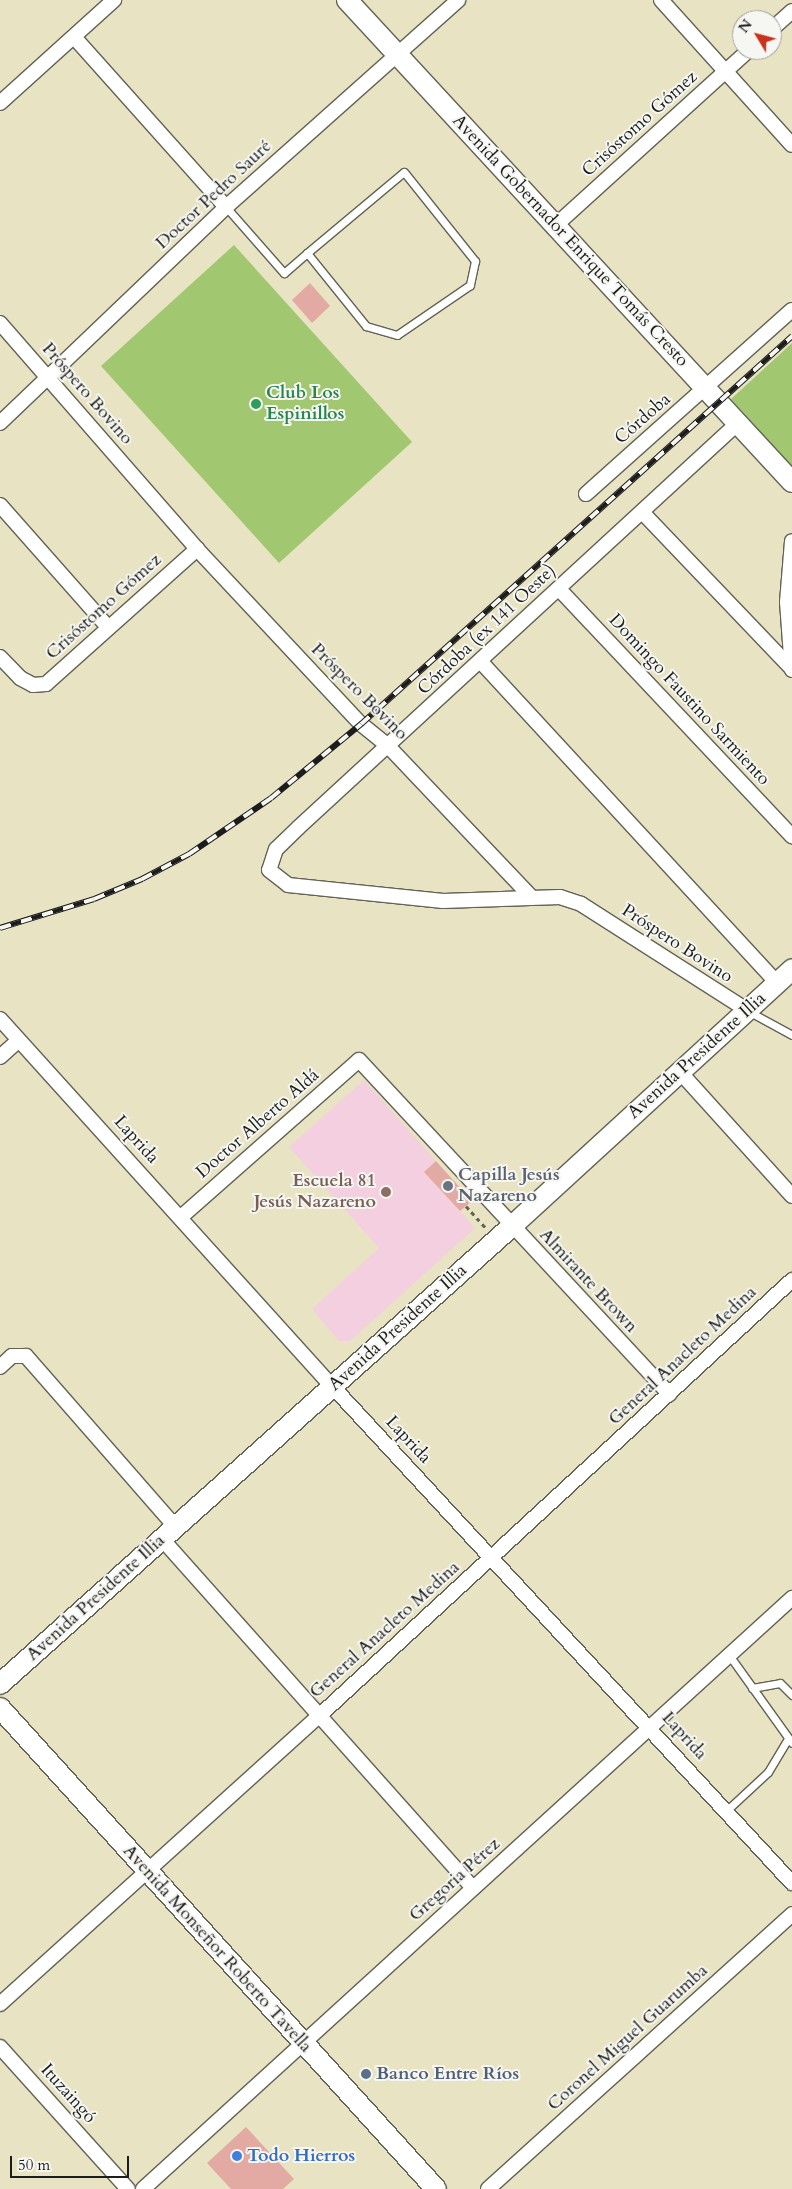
<!DOCTYPE html>
<html>
<head>
<meta charset="utf-8">
<style>
	body { margin:0 }
	#map { position:relative; width:792px; height:2189px; overflow:hidden; background:#e8e3c3; font-family:Cardo,serif }
	div>[style] { position:absolute }
	[style*='--x'] { left:calc(var(--x)*1px); top:calc(var(--y)*1px); width:calc(var(--w)*1px); rotate:calc(var(--a)*1deg) }
	.built>* { inset:0; background:#f3cfdf }
	.green>* { inset:0; background:#a2c771 }
	.building>* { inset:0; background:#e2aaa3 }
	.path>* { height:3px; margin-top:-1.5px; transform-origin:0; background:repeating-linear-gradient(90deg,#636256 0 4px,transparent 0 8px) }
	.roads { filter:drop-shadow(1px 0 #636256) drop-shadow(-1px 0 #636256) drop-shadow(0 1px #636256) drop-shadow(0 -1px #636256) }
	.lane>* { height:7px; margin:-3.5px; padding:0 3.5px; transform-origin:3.5px; border-radius:3.5px; background:#fff }
	.street>* { height:14px; margin:-7px; padding:0 7px; transform-origin:7px; border-radius:7px; background:#fff }
	.secondary>* { height:20px; margin:-10px; padding:0 10px; transform-origin:10px; border-radius:10px; background:#fff }
	.rail>* { height:5.5px; margin-top:-2.75px; transform-origin:0; background:repeating-linear-gradient(90deg,#f6f6f2 0 11px,#1c1c1c 0 22px); box-sizing:border-box; border-block:1px solid #1c1c1c }
	.dots>* { width:14px; height:14px; translate:-50% -50%; box-sizing:border-box; border:2px solid #f6f6f2; border-radius:50% }
	span { translate:-50% -50%; white-space:nowrap; text-align:center; line-height:1.15; -webkit-text-stroke:4px #f6f6f2; paint-order:stroke }
	.street-label { font-size:18px; color:#1c1c1c }
	.leisure-label { font-size:18px; color:#27864d; font-weight:700 }
	.left { translate:0 -50%; text-align:left }
	.worship-label { font-size:18px; color:#5b616d; font-weight:700 }
	.education-label { font-size:18px; color:#785e54; font-weight:700 }
	.right { translate:-100% -50%; text-align:right }
	.service-label { font-size:18px; color:#4e5e75; font-weight:700 }
	.shop-label { font-size:18px; color:#366cbe; font-weight:700 }
	.north { position:absolute; left:732px; top:10px; width:50px; height:50px; box-sizing:border-box; background:#f6f6f2; border:1px solid #9f9f9c; border-radius:50%; rotate:307deg; font-size:14px; font-weight:700; line-height:20px; text-align:center; color:#1c1c1c }
	.north::after { content:''; display:block; margin:auto; width:18px; height:22px; background:#c8321e; clip-path:polygon(50% 0,100% 100%,50% 72%,0 100%) }
	.scale { position:absolute; left:10px; top:2156px; width:119px; height:22px; box-sizing:border-box; border:2px solid #1c1c1c; border-top:0; padding-left:6px; font-size:15px; line-height:18px; white-space:nowrap; color:#1c1c1c; -webkit-text-stroke:4px #f6f6f2; paint-order:stroke }
</style>
</head>
<body>
<div id="map">
	<div class="built">
		<i style="clip-path:polygon(364px 1080px,436px 1161px,425px 1172px,475px 1228px,350px 1341px,339px 1341px,312px 1309px,379px 1248px,289px 1147px)"></i>
	</div>
	<div class="green">
		<i style="clip-path:polygon(234px 245px,412px 442px,279px 563px,101px 366px)"></i>
		<i style="clip-path:polygon(792px 343px,792px 467px,731px 399px)"></i>
	</div>
	<div class="building">
		<i style="clip-path:polygon(310px 283px,330px 306px,312px 323px,292px 300px)"></i>
		<i style="clip-path:polygon(436px 1161px,472px 1201px,460px 1211px,424px 1172px)"></i>
		<i style="clip-path:polygon(246px 2127px,294px 2179px,283px 2189px,231px 2189px,207px 2163px)"></i>
	</div>
	<div class="path">
		<i style="--x:466;--y:1206;--w:30;--a:48"></i>
	</div>
	<div class="roads">
		<div class="lane">
			<i style="--x:226;--y:207;--w:88;--a:48.7"></i>
			<i style="--x:284;--y:273;--w:30;--a:-41"></i>
			<i style="--x:307;--y:253;--w:126;--a:-39.9"></i>
			<i style="--x:404;--y:172;--w:114;--a:51.4"></i>
			<i style="--x:475;--y:261;--w:25;--a:102"></i>
			<i style="--x:470;--y:285;--w:88;--a:145.6"></i>
			<i style="--x:397;--y:335;--w:32;--a:-164"></i>
			<i style="--x:366;--y:326;--w:94;--a:-128.9"></i>
			<i style="--x:748;--y:1011;--w:50;--a:28.6"></i>
			<i style="--x:729;--y:1655;--w:108;--a:54.4"></i>
			<i style="--x:752;--y:1688;--w:28;--a:-10"></i>
			<i style="--x:780;--y:1683;--w:17;--a:45"></i>
			<i style="--x:726;--y:1811;--w:57;--a:-42.9"></i>
			<i style="--x:768;--y:1772;--w:39;--a:-59"></i>
		</div>
		<div class="street">
			<i style="--x:661;--y:0;--w:195;--a:47.9"></i>
			<i style="--x:772;--y:29;--w:27;--a:-42"></i>
			<i style="--x:74;--y:37;--w:228;--a:48.2"></i>
			<i style="--x:0;--y:103;--w:154;--a:-42.1"></i>
			<i style="--x:556;--y:225;--w:261;--a:-42.2"></i>
			<i style="--x:0;--y:323;--w:300;--a:48.9"></i>
			<i style="--x:197;--y:549;--w:240;--a:46.9"></i>
			<i style="--x:361;--y:724;--w:35;--a:39"></i>
			<i style="--x:388;--y:746;--w:209;--a:46.5"></i>
			<i style="--x:739;--y:422;--w:599;--a:137.37"></i>
			<i style="--x:298;--y:828;--w:30;--a:136"></i>
			<i style="--x:276;--y:849;--w:22;--a:108"></i>
			<i style="--x:269;--y:870;--w:24;--a:38"></i>
			<i style="--x:288;--y:885;--w:156;--a:5.9"></i>
			<i style="--x:443;--y:901;--w:117;--a:-2"></i>
			<i style="--x:560;--y:897;--w:22;--a:18"></i>
			<i style="--x:581;--y:904;--w:198;--a:32.6"></i>
			<i style="--x:0;--y:423;--w:313;--a:-43.7"></i>
			<i style="--x:226;--y:207;--w:311;--a:-41.7"></i>
			<i style="--x:586;--y:494;--w:276;--a:-41.8"></i>
			<i style="--x:0;--y:505;--w:163;--a:48.5"></i>
			<i style="--x:643;--y:513;--w:214;--a:46.3"></i>
			<i style="--x:559;--y:589;--w:340;--a:46.7"></i>
			<i style="--x:0;--y:657;--w:29;--a:46"></i>
			<i style="--x:20;--y:678;--w:15;--a:28"></i>
			<i style="--x:33;--y:685;--w:13;--a:-4"></i>
			<i style="--x:46;--y:684;--w:203;--a:-41.8"></i>
			<i style="--x:481;--y:662;--w:437;--a:47.3"></i>
			<i style="--x:792;--y:670;--w:68;--a:-94.2"></i>
			<i style="--x:787;--y:602;--w:61;--a:-85.3"></i>
			<i style="--x:0;--y:1019;--w:496;--a:47.9"></i>
			<i style="--x:333;--y:1387;--w:676;--a:47.22"></i>
			<i style="--x:0;--y:1057;--w:25;--a:-42"></i>
			<i style="--x:680;--y:1072;--w:167;--a:47.9"></i>
			<i style="--x:181;--y:1217;--w:237;--a:-41.4"></i>
			<i style="--x:359;--y:1060;--w:456;--a:47.1"></i>
			<i style="--x:0;--y:1367;--w:16;--a:-43"></i>
			<i style="--x:12;--y:1356;--w:14;--a:0"></i>
			<i style="--x:26;--y:1356;--w:226;--a:48.8"></i>
			<i style="--x:162;--y:1539;--w:467;--a:48.3"></i>
			<i style="--x:0;--y:2004;--w:428;--a:-42.1"></i>
			<i style="--x:318;--y:1717;--w:645;--a:-42.67"></i>
			<i style="--x:0;--y:2047;--w:191;--a:48"></i>
			<i style="--x:143;--y:2189;--w:878;--a:-42.32"></i>
			<i style="--x:488;--y:2189;--w:410;--a:-42.1"></i>
		</div>
		<div class="secondary">
			<i style="--x:347;--y:0;--w:656;--a:47.29"></i>
			<i style="--x:0;--y:1684;--w:687;--a:-41.81"></i>
			<i style="--x:512;--y:1226;--w:380;--a:-42.5"></i>
			<i style="--x:0;--y:1708;--w:649;--a:47.81"></i>
		</div>
	</div>
	<div class="rail">
		<i style="--x:0;--y:928;--w:98;--a:-17.1"></i>
		<i style="--x:94;--y:899;--w:52;--a:-22.6"></i>
		<i style="--x:142;--y:879;--w:53;--a:-28"></i>
		<i style="--x:189;--y:854;--w:99;--a:-34.3"></i>
		<i style="--x:271;--y:798;--w:117;--a:-39.4"></i>
		<i style="--x:361;--y:724;--w:580;--a:-41.99"></i>
	</div>
	<div class="dots">
		<i style="left:256px;top:404px;background:#2e9e5b"></i>
		<i style="left:448px;top:1186px;background:#6b7280"></i>
		<i style="left:386px;top:1192px;background:#8d6e63"></i>
		<i style="left:366px;top:2074px;background:#5c6f8a"></i>
		<i style="left:237px;top:2156px;background:#3f7fe0"></i>
	</div>
	<div class="street-label">
		<span style="left:640px;top:124px;rotate:-42deg">Crisóstomo Gómez</span>
		<span style="left:214px;top:195px;rotate:-43deg">Doctor Pedro Sauré</span>
		<span style="left:570px;top:241px;rotate:47deg">Avenida Gobernador Enrique Tomás Cresto</span>
		<span style="left:87px;top:394px;rotate:49deg">Próspero Bovino</span>
		<span style="left:643px;top:419px;rotate:-41deg">Córdoba</span>
		<span style="left:104px;top:607px;rotate:-42deg">Crisóstomo Gómez</span>
		<span style="left:487px;top:630px;rotate:-43deg">Córdoba (ex 141 Oeste)</span>
		<span style="left:359px;top:692px;rotate:45deg">Próspero Bovino</span>
		<span style="left:689px;top:700px;rotate:47deg">Domingo Faustino Sarmiento</span>
		<span style="left:677px;top:944px;rotate:33deg">Próspero Bovino</span>
		<span style="left:697px;top:1056px;rotate:-42deg">Avenida Presidente Illia</span>
		<span style="left:258px;top:1124px;rotate:-41deg">Doctor Alberto Aldá</span>
		<span style="left:136px;top:1140px;rotate:48deg">Laprida</span>
		<span style="left:588px;top:1281px;rotate:47deg">Almirante Brown</span>
		<span style="left:398px;top:1328px;rotate:-42deg">Avenida Presidente Illia</span>
		<span style="left:683px;top:1356px;rotate:-43deg">General Anacleto Medina</span>
		<span style="left:408px;top:1440px;rotate:47deg">Laprida</span>
		<span style="left:96px;top:1598px;rotate:-42deg">Avenida Presidente Illia</span>
		<span style="left:385px;top:1630px;rotate:-42deg">General Anacleto Medina</span>
		<span style="left:684px;top:1736px;rotate:48deg">Laprida</span>
		<span style="left:455px;top:1880px;rotate:-42deg">Gregoria Pérez</span>
		<span style="left:217px;top:1949px;rotate:48deg">Avenida Monseñor Roberto Tavella</span>
		<span style="left:628px;top:2038px;rotate:-42deg">Coronel Miguel Guarumba</span>
		<span style="left:68px;top:2094px;rotate:48deg">Ituzaingó</span>
	</div>
	<div class="leisure-label">
		<span class="left" style="left:266px;top:404px">Club Los<br>Espinillos</span>
	</div>
	<div class="worship-label">
		<span class="left" style="left:458px;top:1186px">Capilla Jesús<br>Nazareno</span>
	</div>
	<div class="education-label">
		<span class="right" style="left:376px;top:1192px">Escuela 81<br>Jesús Nazareno</span>
	</div>
	<div class="service-label">
		<span class="left" style="left:376px;top:2074px">Banco Entre Ríos</span>
	</div>
	<div class="shop-label">
		<span class="left" style="left:247px;top:2156px">Todo Hierros</span>
	</div>
	<div class="north">N</div>
	<div class="scale">50 m</div>
</div>
</body>
</html>
